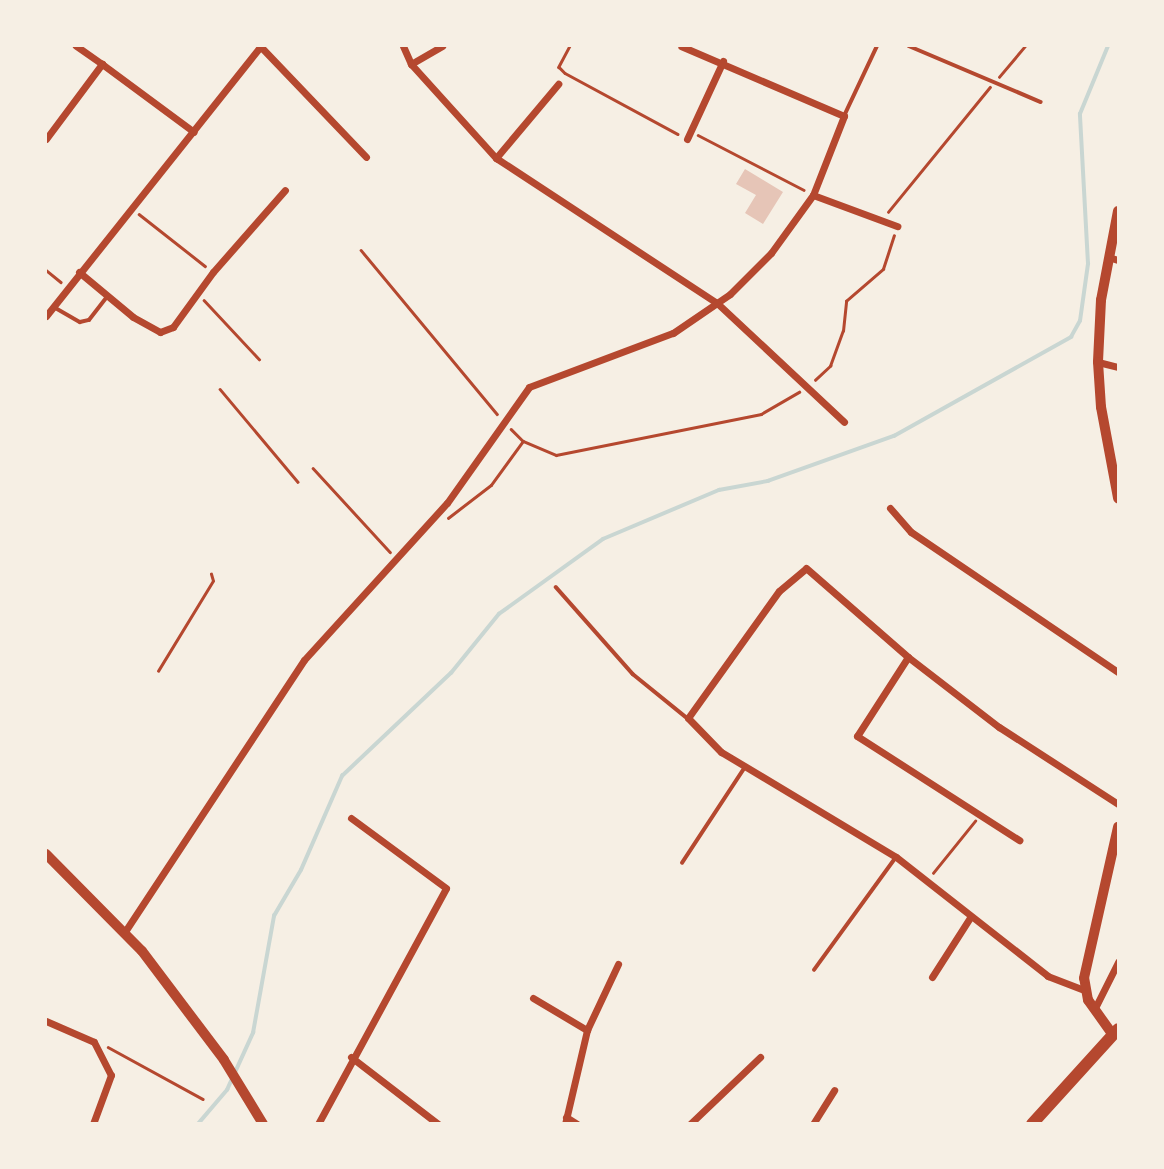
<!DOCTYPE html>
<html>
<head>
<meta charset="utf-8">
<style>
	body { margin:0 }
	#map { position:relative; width:1164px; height:1169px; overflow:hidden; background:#f6efe4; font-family:Rubik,sans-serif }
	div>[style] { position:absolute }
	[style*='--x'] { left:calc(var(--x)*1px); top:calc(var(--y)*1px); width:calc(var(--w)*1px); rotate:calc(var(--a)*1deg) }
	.stream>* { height:3.5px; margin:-1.75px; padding:0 1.75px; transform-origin:1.75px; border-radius:1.75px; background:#c9d6d2 }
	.building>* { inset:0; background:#e6c5b7 }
	.path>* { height:2.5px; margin:-1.25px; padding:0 1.25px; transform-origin:1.25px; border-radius:1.25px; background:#b5482f }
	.service>* { height:3.5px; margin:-1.75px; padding:0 1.75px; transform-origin:1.75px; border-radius:1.75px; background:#b5482f }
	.minor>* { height:7px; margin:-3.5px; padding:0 3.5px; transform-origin:3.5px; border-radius:3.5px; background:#b5482f }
	.tertiary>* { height:10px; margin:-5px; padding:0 5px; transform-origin:5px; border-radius:5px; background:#b5482f }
	.primary>* { height:12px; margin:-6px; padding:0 6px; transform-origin:6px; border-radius:6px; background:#b5482f }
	span { translate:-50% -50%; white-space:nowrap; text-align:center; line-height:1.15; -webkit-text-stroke:5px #f6efe4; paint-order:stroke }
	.frame { position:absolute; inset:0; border:47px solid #f6efe4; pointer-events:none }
</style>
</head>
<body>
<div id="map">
	<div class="stream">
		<i style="--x:198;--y:1124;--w:45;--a:-49.5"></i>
		<i style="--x:227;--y:1090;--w:63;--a:-65.5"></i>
		<i style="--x:253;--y:1033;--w:119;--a:-79.8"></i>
		<i style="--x:274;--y:916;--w:53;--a:-59.6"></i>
		<i style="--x:301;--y:870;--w:103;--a:-66.4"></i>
		<i style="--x:342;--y:776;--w:150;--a:-43.4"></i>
		<i style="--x:451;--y:673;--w:76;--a:-50.9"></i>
		<i style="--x:499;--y:614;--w:128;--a:-35.8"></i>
		<i style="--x:603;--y:539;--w:126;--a:-22.9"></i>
		<i style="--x:719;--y:490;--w:50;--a:-10.4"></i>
		<i style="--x:768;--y:481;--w:134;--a:-19.7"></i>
		<i style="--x:894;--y:436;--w:203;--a:-29.2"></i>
		<i style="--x:1071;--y:337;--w:18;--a:-61"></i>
		<i style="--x:1080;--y:321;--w:58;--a:-82"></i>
		<i style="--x:1088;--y:264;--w:150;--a:-93.1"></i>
		<i style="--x:1080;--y:114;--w:74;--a:-67.6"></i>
	</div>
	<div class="building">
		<i style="clip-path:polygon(745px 169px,783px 192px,763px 224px,745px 213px,756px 195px,736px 184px)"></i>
	</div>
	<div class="path">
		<i style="--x:570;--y:46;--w:24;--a:118"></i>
		<i style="--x:559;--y:67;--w:8;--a:45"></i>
		<i style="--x:565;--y:73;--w:128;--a:28.4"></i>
		<i style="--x:999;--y:77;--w:40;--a:-50"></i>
		<i style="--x:698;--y:135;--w:119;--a:27.4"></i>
		<i style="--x:888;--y:212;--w:161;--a:-50.8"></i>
		<i style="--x:139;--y:214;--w:84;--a:38.2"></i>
		<i style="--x:361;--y:250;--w:213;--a:50.3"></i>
		<i style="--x:46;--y:270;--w:19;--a:39"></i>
		<i style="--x:204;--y:300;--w:81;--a:47"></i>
		<i style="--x:815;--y:380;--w:21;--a:-43"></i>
		<i style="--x:830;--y:366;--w:37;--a:-70"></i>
		<i style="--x:843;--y:331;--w:30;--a:-84"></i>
		<i style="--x:846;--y:301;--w:49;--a:-40.9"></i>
		<i style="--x:883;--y:269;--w:35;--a:-72"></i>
		<i style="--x:220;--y:389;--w:121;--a:50"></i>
		<i style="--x:511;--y:429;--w:17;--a:45"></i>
		<i style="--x:523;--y:441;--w:36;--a:23"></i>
		<i style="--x:556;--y:455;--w:209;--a:-11.3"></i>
		<i style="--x:761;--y:414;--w:44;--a:-30.1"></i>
		<i style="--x:313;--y:468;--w:114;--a:47.5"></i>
		<i style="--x:448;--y:518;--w:54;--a:-37.5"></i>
		<i style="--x:491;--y:485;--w:54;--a:-54"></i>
		<i style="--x:158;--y:671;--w:105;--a:-58.6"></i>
		<i style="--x:213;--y:581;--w:7;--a:-106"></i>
		<i style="--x:933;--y:873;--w:67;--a:-51.1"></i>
		<i style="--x:108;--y:1047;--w:108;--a:28.7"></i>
	</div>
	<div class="service">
		<i style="--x:909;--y:46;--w:143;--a:23"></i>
		<i style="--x:845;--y:114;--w:75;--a:-64.8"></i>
		<i style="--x:54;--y:307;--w:30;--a:30"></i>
		<i style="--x:80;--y:322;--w:9;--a:-13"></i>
		<i style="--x:89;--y:320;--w:31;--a:-52"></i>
		<i style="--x:556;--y:587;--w:116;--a:48.5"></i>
		<i style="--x:633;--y:674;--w:68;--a:39.1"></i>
		<i style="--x:682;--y:863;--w:115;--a:-56.7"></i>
		<i style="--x:814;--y:970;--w:140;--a:-54"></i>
	</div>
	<div class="minor">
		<i style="--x:403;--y:46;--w:20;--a:66"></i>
		<i style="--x:411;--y:64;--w:127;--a:47.9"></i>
		<i style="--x:496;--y:158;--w:264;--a:33.3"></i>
		<i style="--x:717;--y:303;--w:174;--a:43.1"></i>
		<i style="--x:261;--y:47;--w:152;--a:46.3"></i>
		<i style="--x:102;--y:64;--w:114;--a:36.5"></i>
		<i style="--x:411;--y:64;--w:36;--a:-30"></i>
		<i style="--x:46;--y:139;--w:94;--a:-53.3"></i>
		<i style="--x:102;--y:64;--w:32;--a:-145"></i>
		<i style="--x:687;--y:139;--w:86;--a:-65.2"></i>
		<i style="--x:496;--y:158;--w:97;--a:-50"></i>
		<i style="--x:813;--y:195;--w:90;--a:20.3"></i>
		<i style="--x:1108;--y:257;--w:10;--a:17"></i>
		<i style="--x:79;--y:272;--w:70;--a:39.8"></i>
		<i style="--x:133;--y:317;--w:31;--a:29"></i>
		<i style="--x:160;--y:332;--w:14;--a:-21"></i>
		<i style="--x:173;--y:327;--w:68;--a:-54"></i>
		<i style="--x:213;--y:272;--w:109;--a:-48.7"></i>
		<i style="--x:46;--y:316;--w:345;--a:-51.5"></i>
		<i style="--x:1098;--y:362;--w:21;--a:14"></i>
		<i style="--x:890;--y:508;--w:32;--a:49"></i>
		<i style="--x:911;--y:532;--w:250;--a:34.1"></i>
		<i style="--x:908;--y:657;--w:94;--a:122.8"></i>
		<i style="--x:857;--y:736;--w:193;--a:32.7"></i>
		<i style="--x:124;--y:933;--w:327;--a:-56.6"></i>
		<i style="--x:304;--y:660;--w:212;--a:-47.7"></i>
		<i style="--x:447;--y:503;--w:142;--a:-54.7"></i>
		<i style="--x:529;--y:387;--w:154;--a:-20.6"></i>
		<i style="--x:673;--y:333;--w:69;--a:-34.4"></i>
		<i style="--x:730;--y:294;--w:58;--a:-45"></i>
		<i style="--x:771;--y:253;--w:72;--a:-54.1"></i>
		<i style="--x:813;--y:195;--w:85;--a:-68.6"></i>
		<i style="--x:844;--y:116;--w:177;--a:-156.8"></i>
		<i style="--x:932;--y:977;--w:72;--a:-57.4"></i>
		<i style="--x:1084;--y:990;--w:39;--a:-159"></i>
		<i style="--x:1048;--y:976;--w:193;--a:-141.9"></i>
		<i style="--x:896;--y:857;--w:204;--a:-149"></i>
		<i style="--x:721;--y:752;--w:47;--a:-134.1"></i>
		<i style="--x:688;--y:718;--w:156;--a:-54.4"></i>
		<i style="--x:779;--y:591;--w:35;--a:-40"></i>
		<i style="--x:806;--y:568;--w:135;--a:41.1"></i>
		<i style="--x:908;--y:657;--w:115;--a:37.6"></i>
		<i style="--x:999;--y:727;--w:142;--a:32.9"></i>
		<i style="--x:533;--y:998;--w:63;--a:30.7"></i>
		<i style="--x:1094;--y:1010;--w:54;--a:-63.4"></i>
		<i style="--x:46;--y:1021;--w:52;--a:23.6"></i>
		<i style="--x:94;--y:1042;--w:37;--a:63"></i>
		<i style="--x:111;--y:1075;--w:52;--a:110.2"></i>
		<i style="--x:351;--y:1057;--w:110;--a:37.6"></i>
		<i style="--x:566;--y:1117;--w:13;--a:32"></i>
		<i style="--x:318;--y:1124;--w:268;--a:-61.5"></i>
		<i style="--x:446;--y:888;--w:118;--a:-143.6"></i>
		<i style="--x:565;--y:1124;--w:97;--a:-76.8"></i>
		<i style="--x:587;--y:1030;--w:73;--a:-64.8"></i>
		<i style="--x:690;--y:1124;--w:97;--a:-43.7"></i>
		<i style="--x:813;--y:1124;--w:40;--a:-58"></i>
	</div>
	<div class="tertiary">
		<i style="--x:1118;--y:211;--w:91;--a:100.8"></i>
		<i style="--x:1101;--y:300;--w:62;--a:92.8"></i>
		<i style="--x:1098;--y:362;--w:45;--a:86.2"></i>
		<i style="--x:1101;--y:407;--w:93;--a:79.4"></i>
		<i style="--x:46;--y:854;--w:136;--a:45.3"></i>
		<i style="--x:142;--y:951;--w:136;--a:53"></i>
		<i style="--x:224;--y:1060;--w:75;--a:58.6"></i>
		<i style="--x:1113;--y:1035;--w:43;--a:-125.5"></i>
		<i style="--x:1088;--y:1000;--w:22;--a:-100"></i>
		<i style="--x:1084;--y:978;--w:155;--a:-77.3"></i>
	</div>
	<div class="primary">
		<i style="--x:1032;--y:1124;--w:128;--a:-47.8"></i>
	</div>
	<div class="frame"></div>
</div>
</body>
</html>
